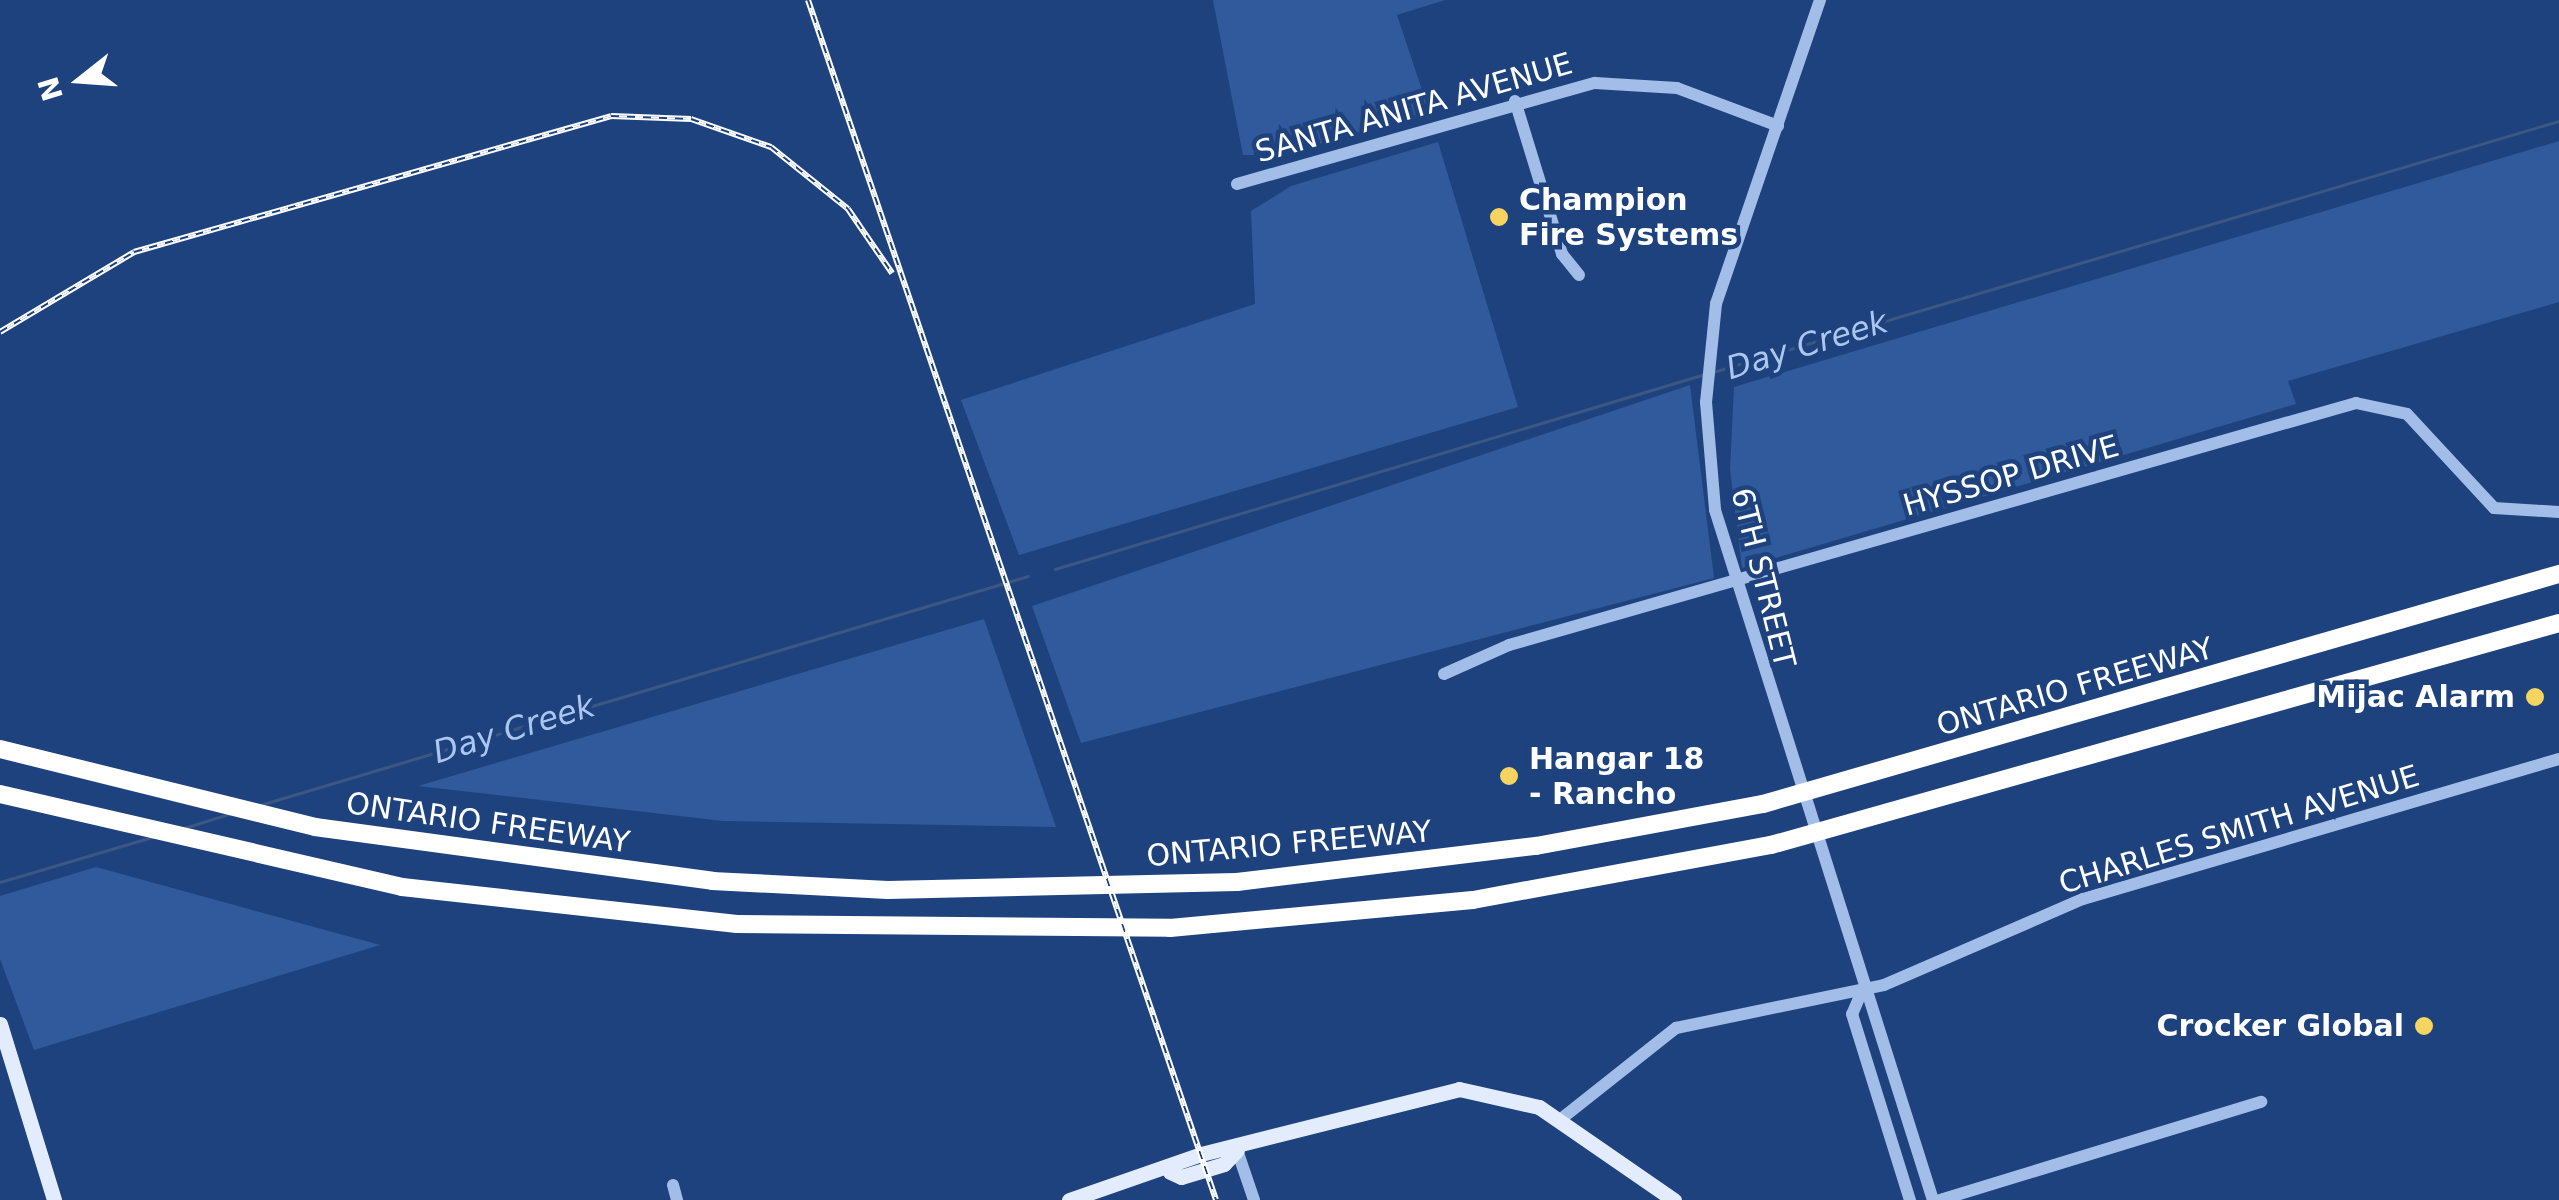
<!DOCTYPE html>
<html>
<head>
<meta charset="utf-8">
<style>
	body { margin:0 }
	#map { position:relative; width:2559px; height:1200px; overflow:hidden; background:#1e427d; font-family:"DejaVu Sans",sans-serif }
	div>[style] { position:absolute }
	[style*='--x'] { left:calc(var(--x)*1px); top:calc(var(--y)*1px); width:calc(var(--w)*1px); rotate:calc(var(--a)*1deg) }
	.green>* { inset:0; background:#315a9c }
	.stream>* { height:2.5px; margin:-1.25px; padding:0 1.25px; transform-origin:1.25px; border-radius:1.25px; background:#3c5782 }
	.minor>* { height:12px; margin:-6px; padding:0 6px; transform-origin:6px; border-radius:6px; background:#a1bde8 }
	.major>* { height:15px; margin:-7.5px; padding:0 7.5px; transform-origin:7.5px; border-radius:7.5px; background:#e3ecfd }
	.highway>* { height:18px; margin:-9px; padding:0 9px; transform-origin:9px; border-radius:9px; background:#fff }
	.rail>* { height:6px; margin-top:-3px; transform-origin:0; background:repeating-linear-gradient(90deg,#1e427d 0 8px,#fff 0 16px); box-sizing:border-box; border-block:2px solid #fff }
	.dots>* { width:28px; height:28px; translate:-50% -50%; box-sizing:border-box; border:5px solid #1e427d; border-radius:50% }
	span { translate:-50% -50%; white-space:nowrap; text-align:center; line-height:1.15; -webkit-text-stroke:9px #1e427d; paint-order:stroke }
	.street-label { font-size:30px; color:#fff }
	.poi-label { font-size:30px; color:#fff; font-weight:700 }
	.left { translate:0 -50%; text-align:left }
	.right { translate:-100% -50%; text-align:right }
	.water-label { font-size:32px; color:#acc7ef; font-style:italic }
	.north { position:absolute; left:30px; top:30px; width:100px; height:100px; -webkit-text-stroke:8px #1e427d; paint-order:stroke; rotate:253deg; font-size:28px; font-weight:700; line-height:40px; text-align:center; color:#fff }
	.north::after { content:''; display:block; margin:auto; width:35px; height:45px; background:#fff; clip-path:polygon(50% 0,100% 100%,50% 72%,0 100%) }
</style>
</head>
<body>
<div id="map">
	<div class="green">
		<i style="clip-path:polygon(1213px 0,1445px 0,1397px 15px,1429px 111px,1283px 155px,1243px 155px)"></i>
		<i style="clip-path:polygon(2559px 141px,2559px 302px,2288px 381px,2296px 404px,1742px 568px,1730px 469px,1734px 387px)"></i>
		<i style="clip-path:polygon(1438px 142px,1518px 407px,1019px 555px,961px 400px,1255px 304px,1251px 211px,1291px 186px)"></i>
		<i style="clip-path:polygon(1690px 385px,1714px 578px,1081px 743px,1032px 606px)"></i>
		<i style="clip-path:polygon(984px 619px,1056px 827px,723px 821px,418px 786px)"></i>
		<i style="clip-path:polygon(96px 867px,380px 945px,34px 1050px,0 959px,0 896px)"></i>
	</div>
	<div class="stream">
		<i style="--x:1713;--y:372;--w:882;--a:-16.53"></i>
		<i style="--x:1055;--y:569;--w:679;--a:-16.7"></i>
		<i style="--x:260;--y:805;--w:801;--a:-16.6"></i>
		<i style="--x:184;--y:828;--w:47;--a:-17.3"></i>
		<i style="--x:0;--y:882;--w:159;--a:-16.5"></i>
	</div>
	<div class="minor">
		<i style="--x:1820;--y:0;--w:321;--a:108.9"></i>
		<i style="--x:1716;--y:304;--w:99;--a:95.8"></i>
		<i style="--x:1706;--y:402;--w:108;--a:85.2"></i>
		<i style="--x:1715;--y:510;--w:724;--a:72.47"></i>
		<i style="--x:1515;--y:101;--w:160;--a:72.9"></i>
		<i style="--x:1562;--y:254;--w:27;--a:51"></i>
		<i style="--x:1237;--y:184;--w:372;--a:-15.8"></i>
		<i style="--x:1595;--y:83;--w:82;--a:3.5"></i>
		<i style="--x:1677;--y:88;--w:108;--a:20.6"></i>
		<i style="--x:1444;--y:674;--w:71;--a:-24"></i>
		<i style="--x:1509;--y:645;--w:881;--a:-15.95"></i>
		<i style="--x:2356;--y:403;--w:52;--a:12.2"></i>
		<i style="--x:2407;--y:414;--w:128;--a:47.2"></i>
		<i style="--x:2494;--y:508;--w:65;--a:3.5"></i>
		<i style="--x:1862;--y:991;--w:25;--a:113"></i>
		<i style="--x:1852;--y:1014;--w:195;--a:72.7"></i>
		<i style="--x:1561;--y:1119;--w:147;--a:-38.4"></i>
		<i style="--x:1676;--y:1028;--w:212;--a:-11.7"></i>
		<i style="--x:1884;--y:985;--w:217;--a:-23.4"></i>
		<i style="--x:2083;--y:899;--w:496;--a:-16.4"></i>
		<i style="--x:1237;--y:1150;--w:53;--a:71.2"></i>
		<i style="--x:673;--y:1185;--w:16;--a:75"></i>
		<i style="--x:1940;--y:1200;--w:336;--a:-17"></i>
	</div>
	<div class="major">
		<i style="--x:0;--y:1024;--w:184;--a:72.9"></i>
		<i style="--x:1170;--y:1172;--w:12;--a:24"></i>
		<i style="--x:1181;--y:1177;--w:45;--a:-16.8"></i>
		<i style="--x:1224;--y:1164;--w:19;--a:-47"></i>
		<i style="--x:1069;--y:1200;--w:140;--a:-19.2"></i>
		<i style="--x:1201;--y:1154;--w:266;--a:-14.1"></i>
		<i style="--x:1459;--y:1089;--w:82;--a:12.7"></i>
		<i style="--x:1539;--y:1107;--w:164;--a:34.6"></i>
	</div>
	<div class="highway">
		<i style="--x:0;--y:749;--w:325;--a:13.9"></i>
		<i style="--x:315;--y:827;--w:401;--a:7.7"></i>
		<i style="--x:712;--y:881;--w:176;--a:2.9"></i>
		<i style="--x:888;--y:890;--w:349;--a:-1.3"></i>
		<i style="--x:1237;--y:882;--w:301;--a:-6.9"></i>
		<i style="--x:1536;--y:846;--w:231;--a:-10.5"></i>
		<i style="--x:1763;--y:804;--w:829;--a:-16.12"></i>
		<i style="--x:0;--y:794;--w:413;--a:13"></i>
		<i style="--x:402;--y:887;--w:337;--a:6.3"></i>
		<i style="--x:737;--y:924;--w:433;--a:0.5"></i>
		<i style="--x:1170;--y:928;--w:304;--a:-5.3"></i>
		<i style="--x:1473;--y:900;--w:303;--a:-10.5"></i>
		<i style="--x:1771;--y:845;--w:819;--a:-15.73"></i>
	</div>
	<div class="rail">
		<i style="--x:808;--y:0;--w:1267;--a:71.22"></i>
		<i style="--x:0;--y:332;--w:156;--a:-30.8"></i>
		<i style="--x:134;--y:252;--w:496;--a:-15.9"></i>
		<i style="--x:611;--y:116;--w:80;--a:2.1"></i>
		<i style="--x:691;--y:119;--w:85;--a:19.3"></i>
		<i style="--x:771;--y:147;--w:99;--a:38.8"></i>
		<i style="--x:848;--y:209;--w:78;--a:55.5"></i>
	</div>
	<div class="dots">
		<i style="left:1499px;top:217px;background:#f6d460"></i>
		<i style="left:2535px;top:697px;background:#f6d460"></i>
		<i style="left:1509px;top:776px;background:#f6d460"></i>
		<i style="left:2424px;top:1026px;background:#f6d460"></i>
	</div>
	<div class="street-label">
		<span style="left:1414px;top:108px;rotate:-16deg">SANTA ANITA AVENUE</span>
		<span style="left:2011px;top:476px;rotate:-16deg">HYSSOP DRIVE</span>
		<span style="left:1763px;top:578px;rotate:76deg">6TH STREET</span>
		<span style="left:2075px;top:687px;rotate:-16deg">ONTARIO FREEWAY</span>
		<span style="left:488px;top:823px;rotate:8deg">ONTARIO FREEWAY</span>
		<span style="left:2239px;top:830px;rotate:-17deg">CHARLES SMITH AVENUE</span>
		<span style="left:1289px;top:844px;rotate:-5deg">ONTARIO FREEWAY</span>
	</div>
	<div class="poi-label">
		<span class="left" style="left:1519px;top:217px">Champion<br>Fire Systems</span>
		<span class="right" style="left:2515px;top:697px">Mijac Alarm</span>
		<span class="left" style="left:1529px;top:776px">Hangar 18<br>- Rancho</span>
		<span class="right" style="left:2404px;top:1026px">Crocker Global</span>
	</div>
	<div class="water-label">
		<span style="left:1807px;top:345px;rotate:-17deg">Day Creek</span>
		<span style="left:514px;top:729px;rotate:-17deg">Day Creek</span>
	</div>
	<div class="north">N</div>
</div>
</body>
</html>
